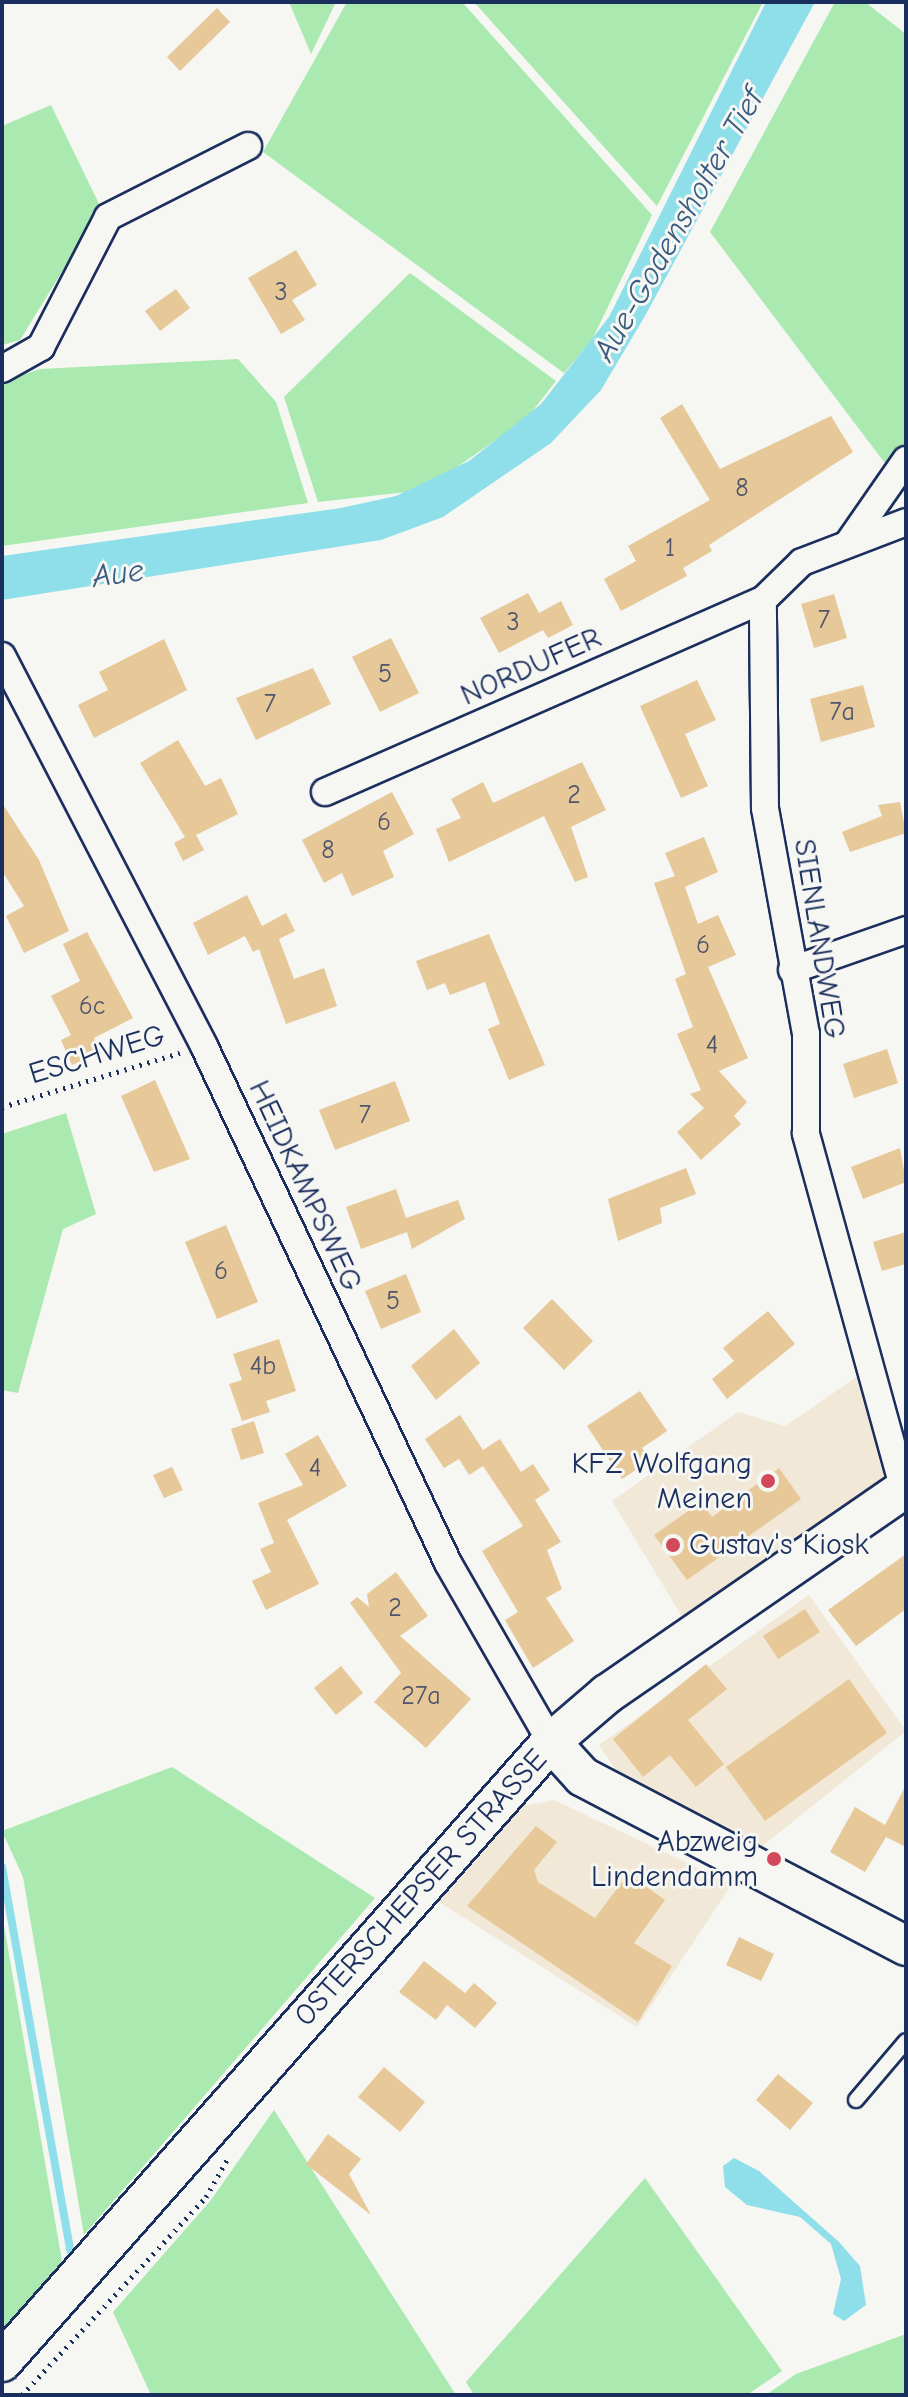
<!DOCTYPE html>
<html>
<head>
<meta charset="utf-8">
<style>
	body { margin:0 }
	#map { position:relative; width:908px; height:2397px; overflow:hidden; background:#f6f6f2; font-family:"Comic Neue",sans-serif }
	div>[style] { position:absolute }
	[style*='--x'] { left:calc(var(--x)*1px); top:calc(var(--y)*1px); width:calc(var(--w)*1px); rotate:calc(var(--a)*1deg) }
	.built>* { inset:0; background:#f1e8d7 }
	.green>* { inset:0; background:#aae9b0 }
	.water>* { inset:0; background:#8fdfeb }
	.stream>* { height:8px; margin:-4px; padding:0 4px; transform-origin:4px; border-radius:4px; background:#8fdfeb }
	.building>* { inset:0; background:#e6c899 }
	.path>* { height:5px; margin-top:-2.5px; transform-origin:0; background:repeating-linear-gradient(90deg,#1b2f5e 0 2px,transparent 0 8px) }
	.roads { filter:drop-shadow(2px 0 #1b2f5e) drop-shadow(-2px 0 #1b2f5e) drop-shadow(0 2px #1b2f5e) drop-shadow(0 -2px #1b2f5e) }
	.lane>* { height:14px; margin:-7px; padding:0 7px; transform-origin:7px; border-radius:7px; background:#f6f6f2 }
	.street>* { height:26px; margin:-13px; padding:0 13px; transform-origin:13px; border-radius:13px; background:#f6f6f2 }
	.secondary>* { height:38px; margin:-19px; padding:0 19px; transform-origin:19px; border-radius:19px; background:#f6f6f2 }
	.dots>* { width:22px; height:22px; translate:-50% -50%; box-sizing:border-box; border:4px solid #f6f6f2; border-radius:50% }
	span { translate:-50% -50%; white-space:nowrap; text-align:center; line-height:1.15; -webkit-text-stroke:6px #f6f6f2; paint-order:stroke }
	.number-label { font-size:26px; color:#4e556d }
	.number-label span { -webkit-text-stroke-width:0 }
	.street-label { font-size:30px; color:#1b2f5e }
	.poi-label { font-size:30px; color:#1b2f5e }
	.right { translate:-100% -50%; text-align:right }
	.left { translate:0 -50%; text-align:left }
	.water-label { font-size:32px; color:#385b81; font-style:italic }
	.frame { position:absolute; inset:0; border:4px solid #1b2f5e; pointer-events:none }
</style>
</head>
<body>
<div id="map">
	<div class="built">
		<i style="clip-path:polygon(864px 1372px,891px 1477px,683px 1618px,612px 1501px,738px 1412px,785px 1426px)"></i>
		<i style="clip-path:polygon(809px 1595px,906px 1731px,761px 1847px,619px 1774px,599px 1745px)"></i>
		<i style="clip-path:polygon(554px 1800px,732px 1884px,637px 2027px,439px 1902px,524px 1806px)"></i>
	</div>
	<div class="green">
		<i style="clip-path:polygon(289px 2px,336px 2px,311px 54px)"></i>
		<i style="clip-path:polygon(347px 2px,462px 2px,652px 215px,592px 340px,564px 373px,263px 152px)"></i>
		<i style="clip-path:polygon(474px 2px,763px 2px,657px 206px)"></i>
		<i style="clip-path:polygon(835px 2px,865px 2px,906px 34px,906px 491px,710px 232px)"></i>
		<i style="clip-path:polygon(51px 105px,101px 208px,20px 340px,2px 345px,2px 126px)"></i>
		<i style="clip-path:polygon(410px 273px,556px 381px,527px 418px,424px 490px,318px 502px,284px 397px)"></i>
		<i style="clip-path:polygon(238px 359px,276px 402px,308px 503px,2px 546px,2px 382px,40px 369px)"></i>
		<i style="clip-path:polygon(66px 1113px,96px 1214px,63px 1229px,18px 1393px,2px 1390px,2px 1134px)"></i>
		<i style="clip-path:polygon(172px 1767px,375px 1898px,84px 2235px,23px 1877px,2px 1831px)"></i>
		<i style="clip-path:polygon(2px 1914px,62px 2261px,2px 2331px)"></i>
		<i style="clip-path:polygon(274px 2110px,456px 2395px,151px 2395px,113px 2312px,211px 2200px)"></i>
		<i style="clip-path:polygon(645px 2178px,782px 2371px,747px 2395px,474px 2395px,466px 2382px)"></i>
		<i style="clip-path:polygon(906px 2334px,906px 2395px,766px 2395px,796px 2374px)"></i>
	</div>
	<div class="water">
		<i style="clip-path:polygon(766px 2px,815px 2px,645px 316px,601px 390px,551px 443px,443px 517px,381px 540px,2px 600px,2px 556px,341px 508px,396px 496px,469px 461px,541px 404px,609px 317px)"></i>
		<i style="clip-path:polygon(734px 2158px,759px 2171px,839px 2242px,860px 2266px,866px 2305px,844px 2321px,833px 2314px,841px 2279px,831px 2244px,800px 2217px,747px 2205px,725px 2187px,723px 2166px)"></i>
	</div>
	<div class="stream">
		<i style="--x:2;--y:1867;--w:389;--a:79.9"></i>
	</div>
	<div class="building">
		<i style="clip-path:polygon(217px 8px,230px 22px,180px 71px,167px 57px)"></i>
		<i style="clip-path:polygon(296px 250px,317px 285px,292px 300px,305px 320px,281px 334px,248px 278px)"></i>
		<i style="clip-path:polygon(176px 289px,190px 308px,160px 331px,145px 311px)"></i>
		<i style="clip-path:polygon(682px 404px,720px 469px,831px 416px,853px 452px,709px 545px,712px 551px,683px 568px,687px 576px,621px 611px,604px 579px,636px 561px,628px 546px,710px 500px,660px 418px)"></i>
		<i style="clip-path:polygon(528px 593px,539px 613px,561px 601px,573px 625px,548px 638px,543px 630px,499px 653px,480px 618px)"></i>
		<i style="clip-path:polygon(834px 594px,847px 638px,814px 648px,801px 604px)"></i>
		<i style="clip-path:polygon(391px 638px,419px 693px,380px 712px,352px 657px)"></i>
		<i style="clip-path:polygon(164px 639px,187px 690px,94px 738px,78px 705px,108px 690px,99px 672px)"></i>
		<i style="clip-path:polygon(313px 668px,331px 704px,256px 740px,236px 698px)"></i>
		<i style="clip-path:polygon(697px 680px,716px 720px,685px 734px,708px 786px,681px 798px,640px 706px)"></i>
		<i style="clip-path:polygon(863px 685px,875px 727px,821px 742px,810px 699px)"></i>
		<i style="clip-path:polygon(178px 740px,205px 786px,221px 778px,238px 814px,196px 835px,204px 850px,183px 861px,174px 843px,185px 837px,140px 763px)"></i>
		<i style="clip-path:polygon(582px 762px,606px 810px,571px 827px,588px 877px,575px 882px,544px 816px,449px 862px,436px 829px,461px 818px,451px 799px,483px 782px,493px 803px)"></i>
		<i style="clip-path:polygon(392px 792px,414px 834px,383px 851px,394px 877px,352px 896px,342px 873px,324px 883px,302px 840px)"></i>
		<i style="clip-path:polygon(900px 802px,906px 833px,850px 852px,842px 832px,882px 816px,878px 805px)"></i>
		<i style="clip-path:polygon(2px 803px,39px 860px,69px 931px,24px 953px,6px 916px,24px 906px,2px 871px)"></i>
		<i style="clip-path:polygon(704px 837px,718px 872px,685px 887px,698px 924px,718px 915px,736px 955px,708px 967px,748px 1058px,719px 1071px,747px 1102px,734px 1116px,741px 1124px,701px 1160px,677px 1132px,704px 1108px,690px 1094px,701px 1090px,677px 1034px,693px 1027px,675px 979px,686px 974px,654px 883px,675px 876px,665px 853px)"></i>
		<i style="clip-path:polygon(247px 895px,262px 926px,286px 913px,295px 931px,279px 939px,294px 979px,324px 968px,337px 1006px,286px 1024px,259px 949px,253px 952px,245px 936px,208px 955px,193px 923px)"></i>
		<i style="clip-path:polygon(87px 932px,133px 1018px,94px 1038px,100px 1053px,72px 1065px,61px 1040px,71px 1035px,51px 996px,80px 981px,63px 944px)"></i>
		<i style="clip-path:polygon(489px 934px,545px 1065px,509px 1080px,488px 1029px,500px 1024px,485px 982px,450px 995px,445px 983px,427px 990px,416px 961px)"></i>
		<i style="clip-path:polygon(887px 1049px,898px 1083px,854px 1098px,843px 1064px)"></i>
		<i style="clip-path:polygon(155px 1080px,190px 1159px,154px 1172px,121px 1096px)"></i>
		<i style="clip-path:polygon(395px 1081px,410px 1121px,335px 1150px,319px 1110px)"></i>
		<i style="clip-path:polygon(900px 1148px,906px 1182px,863px 1199px,851px 1167px)"></i>
		<i style="clip-path:polygon(686px 1168px,696px 1194px,660px 1208px,662px 1223px,618px 1241px,608px 1199px)"></i>
		<i style="clip-path:polygon(396px 1189px,406px 1218px,458px 1200px,465px 1219px,412px 1249px,407px 1232px,361px 1249px,346px 1207px)"></i>
		<i style="clip-path:polygon(226px 1225px,258px 1302px,217px 1319px,185px 1242px)"></i>
		<i style="clip-path:polygon(906px 1232px,906px 1264px,882px 1271px,873px 1242px)"></i>
		<i style="clip-path:polygon(406px 1274px,421px 1312px,381px 1329px,365px 1291px)"></i>
		<i style="clip-path:polygon(552px 1299px,593px 1341px,564px 1370px,523px 1328px)"></i>
		<i style="clip-path:polygon(768px 1311px,795px 1344px,727px 1399px,712px 1379px,734px 1361px,723px 1348px)"></i>
		<i style="clip-path:polygon(454px 1329px,480px 1363px,436px 1400px,411px 1366px)"></i>
		<i style="clip-path:polygon(279px 1339px,296px 1391px,266px 1401px,270px 1412px,242px 1421px,229px 1384px,242px 1380px,233px 1354px)"></i>
		<i style="clip-path:polygon(640px 1391px,667px 1431px,642px 1448px,651px 1460px,622px 1479px,587px 1426px)"></i>
		<i style="clip-path:polygon(460px 1415px,483px 1450px,500px 1439px,521px 1472px,533px 1464px,550px 1490px,535px 1500px,561px 1542px,547px 1550px,562px 1589px,546px 1598px,574px 1641px,533px 1668px,505px 1620px,518px 1612px,482px 1551px,523px 1526px,483px 1466px,469px 1475px,459px 1459px,444px 1468px,425px 1439px)"></i>
		<i style="clip-path:polygon(254px 1421px,264px 1453px,241px 1460px,231px 1429px)"></i>
		<i style="clip-path:polygon(318px 1435px,347px 1486px,287px 1520px,319px 1584px,266px 1610px,252px 1581px,271px 1572px,260px 1549px,274px 1543px,258px 1503px,303px 1485px,285px 1454px)"></i>
		<i style="clip-path:polygon(172px 1467px,183px 1490px,164px 1498px,153px 1475px)"></i>
		<i style="clip-path:polygon(779px 1468px,801px 1499px,687px 1580px,654px 1535px,701px 1502px,712px 1517px)"></i>
		<i style="clip-path:polygon(906px 1554px,906px 1609px,856px 1646px,828px 1610px)"></i>
		<i style="clip-path:polygon(396px 1572px,428px 1616px,400px 1636px,471px 1699px,426px 1748px,374px 1702px,401px 1673px,350px 1603px,357px 1597px,369px 1607px,367px 1594px)"></i>
		<i style="clip-path:polygon(805px 1609px,820px 1632px,778px 1659px,763px 1636px)"></i>
		<i style="clip-path:polygon(706px 1664px,727px 1689px,688px 1720px,724px 1764px,696px 1787px,670px 1755px,643px 1777px,613px 1739px)"></i>
		<i style="clip-path:polygon(341px 1666px,363px 1693px,336px 1715px,314px 1688px)"></i>
		<i style="clip-path:polygon(849px 1679px,887px 1733px,765px 1821px,726px 1767px)"></i>
		<i style="clip-path:polygon(906px 1785px,906px 1847px,886px 1837px,865px 1872px,830px 1852px,855px 1807px,885px 1825px)"></i>
		<i style="clip-path:polygon(536px 1826px,557px 1842px,534px 1870px,538px 1882px,595px 1918px,628px 1874px,665px 1900px,634px 1943px,672px 1966px,638px 2022px,467px 1906px)"></i>
		<i style="clip-path:polygon(739px 1937px,774px 1954px,761px 1981px,726px 1965px)"></i>
		<i style="clip-path:polygon(424px 1961px,465px 1993px,474px 1983px,497px 2003px,475px 2028px,447px 2005px,436px 2020px,399px 1992px)"></i>
		<i style="clip-path:polygon(384px 2067px,425px 2102px,400px 2132px,358px 2097px)"></i>
		<i style="clip-path:polygon(778px 2074px,813px 2103px,790px 2130px,756px 2100px)"></i>
		<i style="clip-path:polygon(328px 2134px,361px 2159px,349px 2174px,371px 2215px,306px 2164px)"></i>
	</div>
	<div class="path">
		<i style="--x:2;--y:1107;--w:186;--a:-16.9"></i>
		<i style="--x:22;--y:2395;--w:270;--a:-47.1"></i>
		<i style="--x:206;--y:2197;--w:45;--a:-60.6"></i>
	</div>
	<div class="roads">
		<div class="lane">
			<i style="--x:856;--y:2100;--w:77;--a:-49.7"></i>
		</div>
		<div class="street">
			<i style="--x:2;--y:369;--w:45;--a:-29.4"></i>
			<i style="--x:41;--y:347;--w:146;--a:-62.7"></i>
			<i style="--x:108;--y:217;--w:157;--a:-26.9"></i>
			<i style="--x:849;--y:542;--w:100;--a:-55.2"></i>
			<i style="--x:2;--y:656;--w:439;--a:62.6"></i>
			<i style="--x:204;--y:1046;--w:572;--a:64.73"></i>
			<i style="--x:448;--y:1563;--w:207;--a:60.1"></i>
			<i style="--x:325;--y:792;--w:478;--a:-23.7"></i>
			<i style="--x:792;--y:970;--w:121;--a:-19.3"></i>
			<i style="--x:904;--y:1490;--w:370;--a:-105.4"></i>
			<i style="--x:806;--y:1133;--w:99;--a:-90"></i>
			<i style="--x:806;--y:1034;--w:230;--a:-100.3"></i>
			<i style="--x:765;--y:808;--w:208;--a:-90.6"></i>
			<i style="--x:763;--y:600;--w:54;--a:-44.3"></i>
			<i style="--x:802;--y:562;--w:111;--a:-21"></i>
		</div>
		<div class="secondary">
			<i style="--x:551;--y:1742;--w:47;--a:47.6"></i>
			<i style="--x:583;--y:1777;--w:365;--a:27.6"></i>
			<i style="--x:2;--y:2362;--w:828;--a:-48.48"></i>
			<i style="--x:551;--y:1742;--w:74;--a:-40.6"></i>
			<i style="--x:607;--y:1694;--w:363;--a:-34.6"></i>
		</div>
	</div>
	<div class="dots">
		<i style="left:768px;top:1481px;background:#d1495b"></i>
		<i style="left:673px;top:1545px;background:#d1495b"></i>
		<i style="left:774px;top:1859px;background:#d1495b"></i>
	</div>
	<div class="number-label">
		<span style="left:281px;top:293px">3</span>
		<span style="left:742px;top:489px">8</span>
		<span style="left:670px;top:549px">1</span>
		<span style="left:824px;top:621px">7</span>
		<span style="left:513px;top:623px">3</span>
		<span style="left:385px;top:675px">5</span>
		<span style="left:270px;top:705px">7</span>
		<span style="left:842px;top:713px">7a</span>
		<span style="left:574px;top:796px">2</span>
		<span style="left:384px;top:823px">6</span>
		<span style="left:328px;top:851px">8</span>
		<span style="left:703px;top:946px">6</span>
		<span style="left:92px;top:1007px">6c</span>
		<span style="left:712px;top:1046px">4</span>
		<span style="left:365px;top:1116px">7</span>
		<span style="left:221px;top:1272px">6</span>
		<span style="left:393px;top:1302px">5</span>
		<span style="left:263px;top:1367px">4b</span>
		<span style="left:315px;top:1469px">4</span>
		<span style="left:395px;top:1609px">2</span>
		<span style="left:421px;top:1697px">27a</span>
	</div>
	<div class="street-label">
		<span style="left:531px;top:667px;rotate:-24deg">NORDUFER</span>
		<span style="left:819px;top:939px;rotate:81deg">SIENLANDWEG</span>
		<span style="left:97px;top:1055px;rotate:-17deg">ESCHWEG</span>
		<span style="left:305px;top:1186px;rotate:65deg">HEIDKAMPSWEG</span>
		<span style="left:421px;top:1888px;rotate:-48deg">OSTERSCHEPSER STRASSE</span>
	</div>
	<div class="poi-label">
		<span class="right" style="left:752px;top:1481px">KFZ Wolfgang<br>Meinen</span>
		<span class="left" style="left:689px;top:1545px">Gustav's Kiosk</span>
		<span class="right" style="left:758px;top:1859px">Abzweig<br>Lindendamm</span>
	</div>
	<div class="water-label">
		<span style="left:679px;top:225px;rotate:-60deg">Aue-Godensholter Tief</span>
		<span style="left:118px;top:574px;rotate:-8deg">Aue</span>
	</div>
	<div class="frame"></div>
</div>
</body>
</html>
